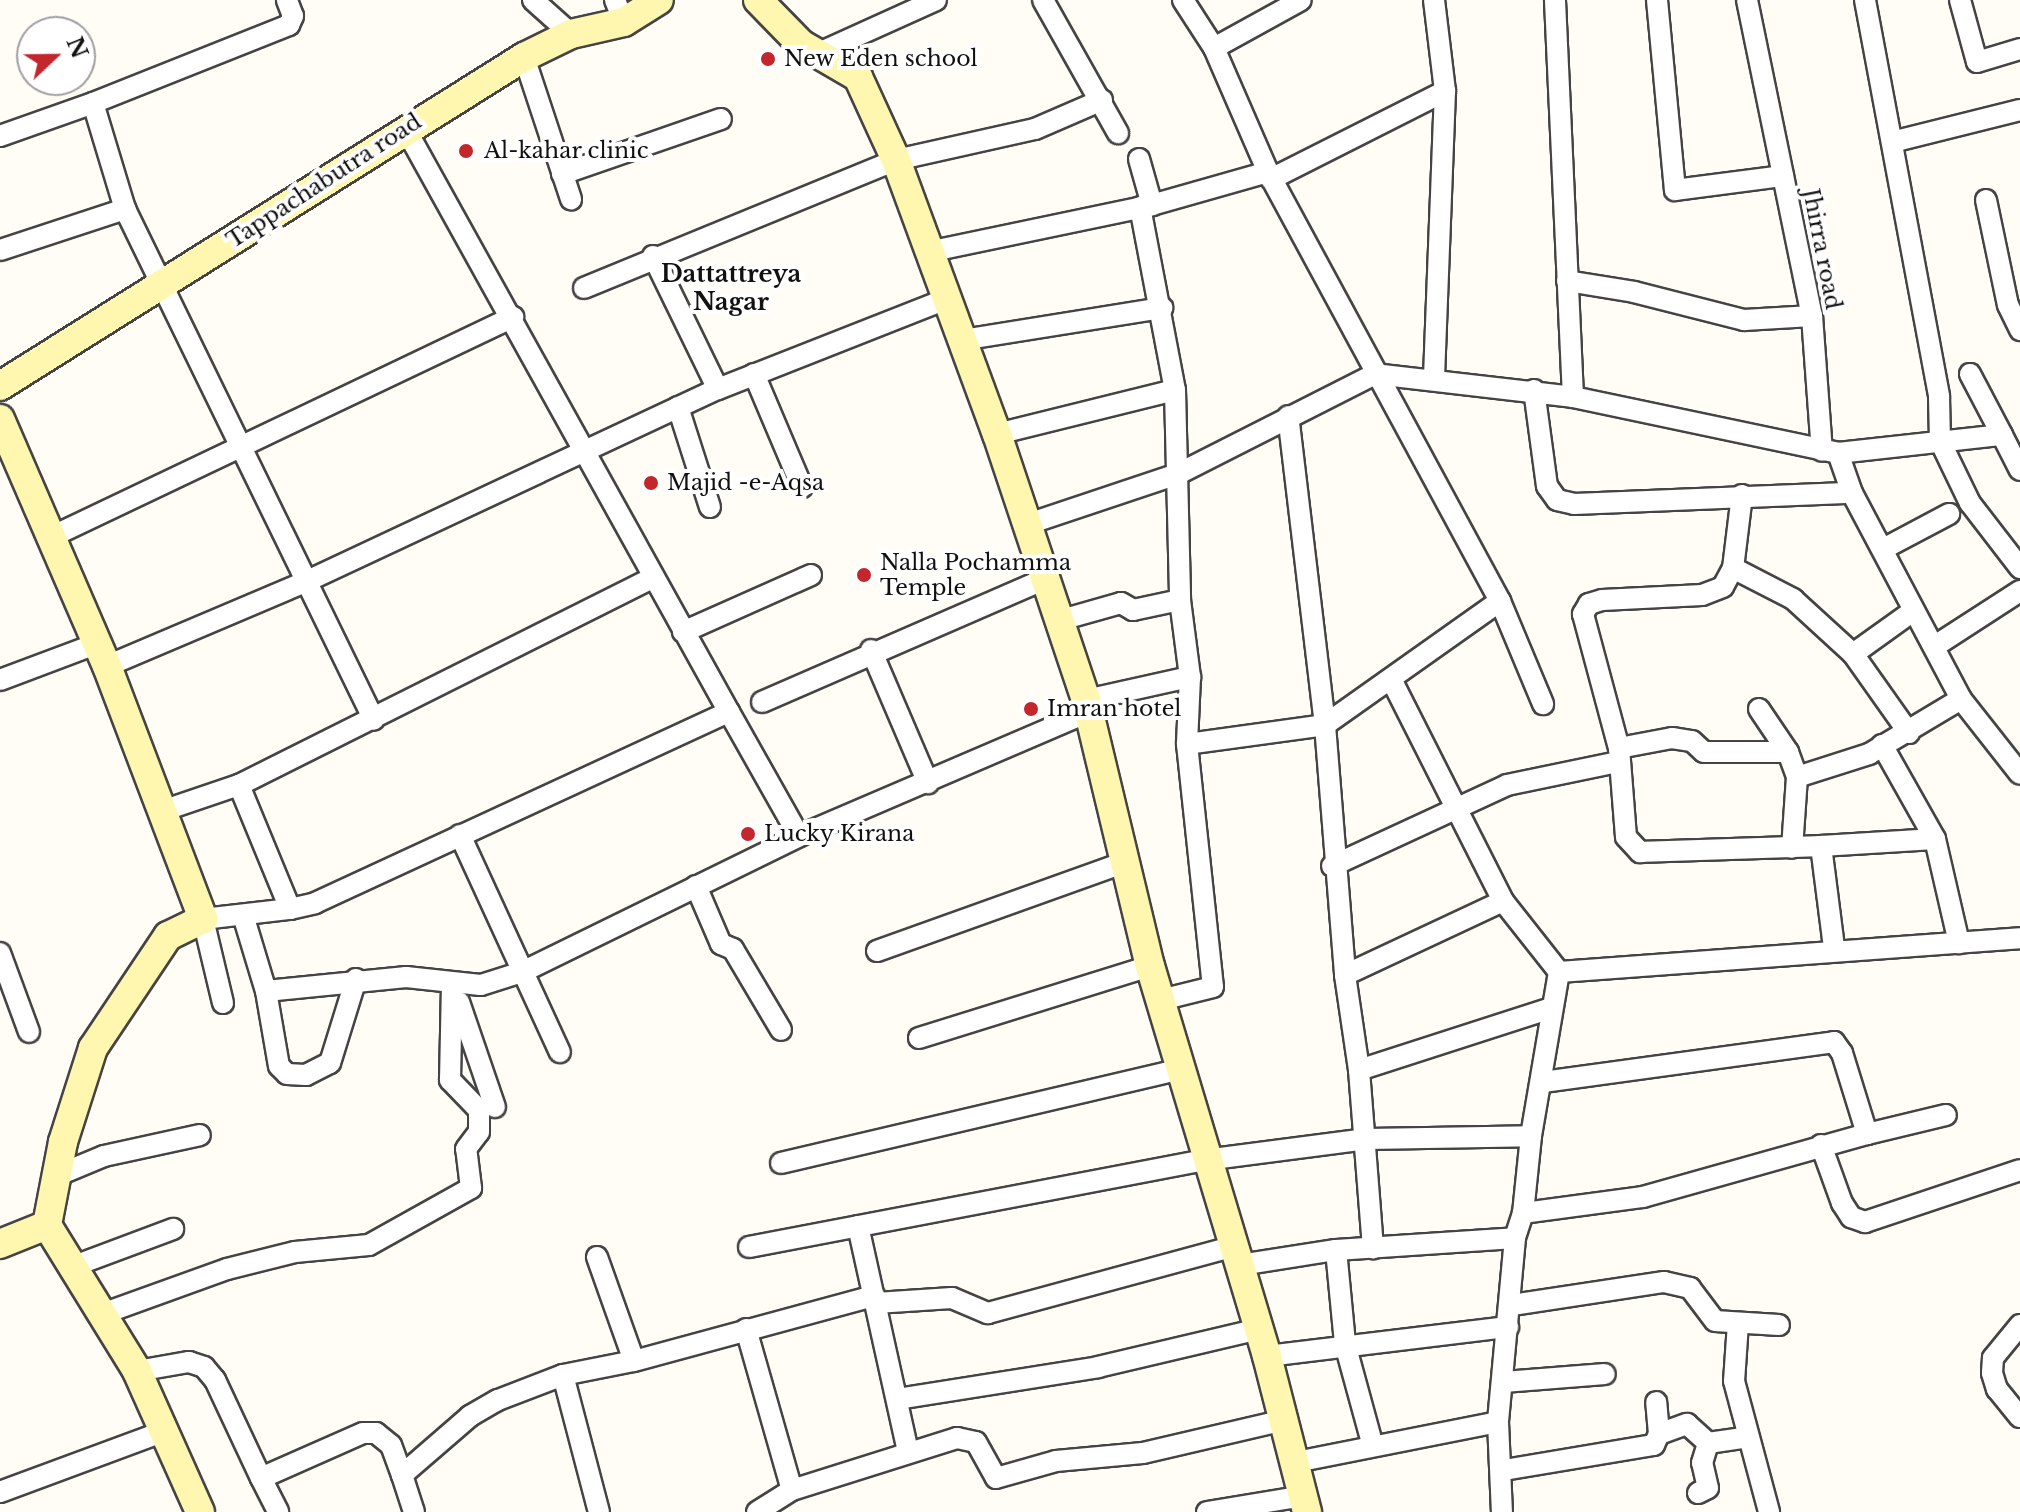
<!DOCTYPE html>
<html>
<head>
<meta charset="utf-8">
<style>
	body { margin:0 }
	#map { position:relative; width:2020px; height:1512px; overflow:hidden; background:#fffdf5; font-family:"Libre Baskerville",serif }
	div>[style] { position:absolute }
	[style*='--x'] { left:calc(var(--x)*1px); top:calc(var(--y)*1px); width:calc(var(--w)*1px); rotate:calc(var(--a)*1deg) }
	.roads { filter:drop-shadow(2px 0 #444) drop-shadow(-2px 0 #444) drop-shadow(0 2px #444) drop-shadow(0 -2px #444) }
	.street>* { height:20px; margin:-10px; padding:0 10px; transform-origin:10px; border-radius:10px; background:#fff }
	.secondary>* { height:28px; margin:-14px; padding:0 14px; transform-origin:14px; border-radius:14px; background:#fff6b0 }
	.dots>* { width:22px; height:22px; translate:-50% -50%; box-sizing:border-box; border:4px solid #fff; border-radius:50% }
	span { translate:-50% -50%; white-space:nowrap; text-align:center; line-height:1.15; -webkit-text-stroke:8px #fff; paint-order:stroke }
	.poi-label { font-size:22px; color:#111 }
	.left { translate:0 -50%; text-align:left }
	.street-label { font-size:22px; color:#111 }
	.neighbourhood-label { font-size:24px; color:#111; font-weight:700 }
	.north { position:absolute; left:16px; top:16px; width:80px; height:80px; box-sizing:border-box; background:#fff; border:2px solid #a0a0a0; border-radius:50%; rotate:68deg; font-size:22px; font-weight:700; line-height:32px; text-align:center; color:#111 }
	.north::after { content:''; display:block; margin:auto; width:28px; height:36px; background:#c4262e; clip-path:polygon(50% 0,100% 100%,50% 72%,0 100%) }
</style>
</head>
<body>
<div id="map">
	<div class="roads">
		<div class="street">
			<i style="--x:533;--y:0;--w:51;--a:41.8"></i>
			<i style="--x:615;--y:0;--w:24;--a:68"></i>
			<i style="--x:1043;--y:0;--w:153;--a:60.6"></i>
			<i style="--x:1183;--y:0;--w:57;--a:57.1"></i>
			<i style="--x:1434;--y:0;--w:92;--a:83.1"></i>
			<i style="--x:1445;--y:91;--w:288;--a:92.2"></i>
			<i style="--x:1657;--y:0;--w:191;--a:84.6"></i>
			<i style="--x:1675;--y:190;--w:109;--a:-7.4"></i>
			<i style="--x:1747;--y:0;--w:323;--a:78.4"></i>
			<i style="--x:1812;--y:316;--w:135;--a:85.8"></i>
			<i style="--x:1865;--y:0;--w:404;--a:79.4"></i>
			<i style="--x:1939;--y:397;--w:44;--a:88.7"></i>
			<i style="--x:1940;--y:441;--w:69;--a:64.2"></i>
			<i style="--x:1970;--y:503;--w:82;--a:52.4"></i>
			<i style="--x:1960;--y:0;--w:64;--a:74.7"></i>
			<i style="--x:1977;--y:62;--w:45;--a:-16.8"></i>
			<i style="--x:821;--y:52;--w:126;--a:-24.3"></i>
			<i style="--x:524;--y:57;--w:150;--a:71.7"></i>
			<i style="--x:93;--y:103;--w:211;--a:-21.7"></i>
			<i style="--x:289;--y:25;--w:10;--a:-66"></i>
			<i style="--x:293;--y:16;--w:17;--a:-111"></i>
			<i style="--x:405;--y:128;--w:668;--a:60.98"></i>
			<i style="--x:0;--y:136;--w:99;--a:-19.5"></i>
			<i style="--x:93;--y:103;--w:111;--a:73.2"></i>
			<i style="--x:125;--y:209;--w:568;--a:64.02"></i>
			<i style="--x:1892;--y:142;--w:132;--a:-14"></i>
			<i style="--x:1139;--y:159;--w:48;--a:74.2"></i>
			<i style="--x:1268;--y:172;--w:135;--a:-113.5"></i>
			<i style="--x:1214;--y:48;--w:99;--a:-28.9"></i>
			<i style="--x:562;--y:174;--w:168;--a:-19.1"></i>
			<i style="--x:1271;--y:179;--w:195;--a:-26.8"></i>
			<i style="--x:1986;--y:200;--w:107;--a:78.2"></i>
			<i style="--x:2008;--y:305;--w:28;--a:64"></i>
			<i style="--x:1140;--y:207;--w:186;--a:79.2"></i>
			<i style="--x:1175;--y:390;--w:210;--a:88.6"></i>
			<i style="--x:1180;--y:600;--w:78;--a:82.6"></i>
			<i style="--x:1190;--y:677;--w:67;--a:92.6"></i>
			<i style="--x:1187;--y:744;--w:244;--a:83.9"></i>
			<i style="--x:1213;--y:987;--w:54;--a:166"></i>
			<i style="--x:0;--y:250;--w:132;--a:-18.2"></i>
			<i style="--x:928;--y:252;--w:229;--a:-11.8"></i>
			<i style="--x:1152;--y:205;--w:121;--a:-15.9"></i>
			<i style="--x:1268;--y:172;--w:488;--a:61.6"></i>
			<i style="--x:1500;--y:601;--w:112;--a:67.3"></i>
			<i style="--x:653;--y:256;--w:148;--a:64"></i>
			<i style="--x:1567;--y:281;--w:68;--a:9.3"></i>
			<i style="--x:1634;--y:292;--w:114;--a:14.3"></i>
			<i style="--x:1744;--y:320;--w:68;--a:-3.4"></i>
			<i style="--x:584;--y:288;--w:337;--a:-22.3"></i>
			<i style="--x:896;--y:160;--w:142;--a:-12.6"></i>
			<i style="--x:1035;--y:129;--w:73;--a:-23.4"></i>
			<i style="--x:962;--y:340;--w:203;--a:-9.1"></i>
			<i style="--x:754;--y:374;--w:123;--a:67"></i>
			<i style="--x:1534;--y:390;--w:97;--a:82.3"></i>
			<i style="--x:1547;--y:486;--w:17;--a:54"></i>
			<i style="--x:1557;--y:500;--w:17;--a:13"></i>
			<i style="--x:1574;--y:504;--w:278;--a:-2.3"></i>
			<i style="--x:1573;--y:397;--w:271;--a:11.9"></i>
			<i style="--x:1838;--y:453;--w:42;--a:70.7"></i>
			<i style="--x:1852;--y:493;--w:233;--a:62.1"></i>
			<i style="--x:1961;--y:699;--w:95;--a:51.8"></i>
			<i style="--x:678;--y:407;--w:105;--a:72.3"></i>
			<i style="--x:997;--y:434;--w:183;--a:-13.9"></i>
			<i style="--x:2002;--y:435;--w:39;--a:63"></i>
			<i style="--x:1838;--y:453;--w:165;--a:-6.3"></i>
			<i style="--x:2002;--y:435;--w:69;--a:-117.7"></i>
			<i style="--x:1742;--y:495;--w:74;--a:97"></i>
			<i style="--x:1733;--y:568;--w:21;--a:118"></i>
			<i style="--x:1723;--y:587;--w:22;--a:159"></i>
			<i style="--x:1702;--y:595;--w:100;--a:177.1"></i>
			<i style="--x:1602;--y:600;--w:14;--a:163"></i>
			<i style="--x:1589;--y:604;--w:12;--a:121"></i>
			<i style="--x:1583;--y:614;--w:139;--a:75"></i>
			<i style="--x:1619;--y:748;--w:89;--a:85.5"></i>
			<i style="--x:1626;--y:837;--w:21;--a:47"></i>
			<i style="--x:1640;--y:852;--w:181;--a:-1.9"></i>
			<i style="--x:1821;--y:846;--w:103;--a:82.7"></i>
			<i style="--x:1028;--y:524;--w:160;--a:-18.5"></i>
			<i style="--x:1180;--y:473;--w:219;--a:-26.9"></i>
			<i style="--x:1375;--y:374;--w:199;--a:6.6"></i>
			<i style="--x:1573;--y:397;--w:397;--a:-92.6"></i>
			<i style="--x:51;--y:537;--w:512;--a:-25.46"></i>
			<i style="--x:1883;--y:549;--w:75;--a:-27.9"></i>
			<i style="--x:1733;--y:568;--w:68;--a:27.3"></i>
			<i style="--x:1793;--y:599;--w:81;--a:42.5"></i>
			<i style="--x:1500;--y:601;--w:214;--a:144.7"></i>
			<i style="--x:1325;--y:725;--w:251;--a:85.4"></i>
			<i style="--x:1345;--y:975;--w:174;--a:-25.1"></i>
			<i style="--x:1503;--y:901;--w:90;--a:51.7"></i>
			<i style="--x:1559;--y:972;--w:166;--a:99.7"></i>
			<i style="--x:1531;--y:1136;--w:77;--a:95.9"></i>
			<i style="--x:1523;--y:1213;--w:26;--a:108"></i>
			<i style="--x:1515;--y:1238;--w:185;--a:95.3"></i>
			<i style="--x:1498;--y:1422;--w:90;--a:87.5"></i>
			<i style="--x:1061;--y:620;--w:62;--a:-15.8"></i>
			<i style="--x:1121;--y:603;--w:14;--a:30"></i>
			<i style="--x:1133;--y:610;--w:48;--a:-12"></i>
			<i style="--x:683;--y:632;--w:140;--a:-24"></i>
			<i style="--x:1935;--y:646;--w:101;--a:-32.9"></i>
			<i style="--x:871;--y:650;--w:145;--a:66.8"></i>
			<i style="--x:107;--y:666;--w:213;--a:-23"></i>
			<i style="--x:303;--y:583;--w:458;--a:-25.1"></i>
			<i style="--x:718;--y:389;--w:245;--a:-21.5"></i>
			<i style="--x:1391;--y:679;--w:249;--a:63.2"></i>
			<i style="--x:0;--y:680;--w:103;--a:-20.6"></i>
			<i style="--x:1086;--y:700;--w:107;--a:-12.5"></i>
			<i style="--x:762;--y:702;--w:311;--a:-23.5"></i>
			<i style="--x:1759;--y:709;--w:52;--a:56"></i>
			<i style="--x:1788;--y:752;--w:27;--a:70"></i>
			<i style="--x:1797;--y:777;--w:71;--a:94"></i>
			<i style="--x:1909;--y:733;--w:97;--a:-125.3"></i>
			<i style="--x:1853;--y:654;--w:74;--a:-35.6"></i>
			<i style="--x:1187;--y:744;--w:139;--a:-7.8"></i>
			<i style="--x:1325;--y:725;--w:311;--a:-96.8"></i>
			<i style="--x:1619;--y:748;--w:54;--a:-10.7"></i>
			<i style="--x:1672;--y:738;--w:20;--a:9"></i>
			<i style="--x:1692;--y:741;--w:16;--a:43"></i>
			<i style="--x:1704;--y:752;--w:84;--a:0"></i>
			<i style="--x:1797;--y:777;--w:76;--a:-17.7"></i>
			<i style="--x:1869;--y:754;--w:107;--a:-30.9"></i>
			<i style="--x:239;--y:785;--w:134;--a:67.6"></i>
			<i style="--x:290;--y:909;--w:26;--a:-13"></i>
			<i style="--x:315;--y:903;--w:456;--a:-24.8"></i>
			<i style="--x:729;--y:712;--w:142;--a:60.6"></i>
			<i style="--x:799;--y:836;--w:314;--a:-23.2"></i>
			<i style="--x:162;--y:811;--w:81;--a:-18.7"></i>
			<i style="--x:239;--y:785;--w:462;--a:-26.6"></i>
			<i style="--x:460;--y:835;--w:239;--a:65.3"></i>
			<i style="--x:1935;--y:839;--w:107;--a:77"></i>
			<i style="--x:1821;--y:846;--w:114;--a:-3.5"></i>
			<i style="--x:1935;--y:839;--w:108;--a:-119.4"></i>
			<i style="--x:1332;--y:866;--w:193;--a:-24.8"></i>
			<i style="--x:1507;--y:785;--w:113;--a:-11.7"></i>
			<i style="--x:696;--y:886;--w:63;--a:66.7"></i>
			<i style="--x:721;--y:944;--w:13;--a:23"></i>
			<i style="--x:733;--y:949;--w:94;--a:59.3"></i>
			<i style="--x:243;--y:915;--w:79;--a:73.2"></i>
			<i style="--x:266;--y:991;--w:141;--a:-5.7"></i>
			<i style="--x:406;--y:977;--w:75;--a:6.1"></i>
			<i style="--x:481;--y:985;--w:43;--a:-17.6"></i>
			<i style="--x:522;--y:972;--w:309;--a:-26.1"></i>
			<i style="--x:877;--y:951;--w:264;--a:-19.7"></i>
			<i style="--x:0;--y:953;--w:84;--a:69.8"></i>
			<i style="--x:1559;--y:972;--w:462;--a:-4.2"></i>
			<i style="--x:1345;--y:975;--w:96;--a:81.6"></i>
			<i style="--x:1359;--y:1070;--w:202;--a:-17.9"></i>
			<i style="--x:266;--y:991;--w:76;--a:80.2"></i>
			<i style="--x:279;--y:1066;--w:11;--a:45"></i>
			<i style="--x:287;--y:1074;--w:19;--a:3"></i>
			<i style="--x:306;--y:1075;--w:27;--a:-27"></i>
			<i style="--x:330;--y:1063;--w:88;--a:-72.8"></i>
			<i style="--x:459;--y:1002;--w:111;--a:71.1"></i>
			<i style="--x:223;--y:1003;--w:86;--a:-103.4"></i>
			<i style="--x:203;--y:919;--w:88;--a:-6.6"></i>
			<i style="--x:919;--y:1038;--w:242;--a:-17.3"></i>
			<i style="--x:1359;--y:1070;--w:179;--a:85.5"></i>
			<i style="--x:1543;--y:1082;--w:294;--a:-7.8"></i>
			<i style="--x:1834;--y:1042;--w:14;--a:54"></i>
			<i style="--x:1842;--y:1053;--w:85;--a:72.8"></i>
			<i style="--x:1867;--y:1134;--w:81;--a:-13.5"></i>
			<i style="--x:1821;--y:1145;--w:62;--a:70.1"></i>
			<i style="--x:1842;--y:1203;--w:17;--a:57"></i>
			<i style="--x:1851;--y:1217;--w:15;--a:20"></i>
			<i style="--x:1865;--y:1222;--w:163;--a:-18.5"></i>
			<i style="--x:781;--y:1163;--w:409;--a:-13.2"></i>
			<i style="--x:56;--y:1176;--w:52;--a:-22.6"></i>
			<i style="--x:104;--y:1156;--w:98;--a:-12.3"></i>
			<i style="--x:1523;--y:1213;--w:121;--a:-7.6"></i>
			<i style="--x:1643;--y:1197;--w:233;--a:-15.7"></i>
			<i style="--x:858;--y:1226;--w:230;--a:77.5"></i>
			<i style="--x:749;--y:1247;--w:464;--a:-10.8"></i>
			<i style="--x:1205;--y:1160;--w:163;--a:-7.4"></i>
			<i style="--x:1367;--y:1139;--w:164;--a:-1"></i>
			<i style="--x:1336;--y:1250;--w:94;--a:84.5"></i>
			<i style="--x:1345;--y:1344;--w:103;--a:74.7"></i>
			<i style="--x:597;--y:1257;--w:110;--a:70.4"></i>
			<i style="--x:1240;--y:1265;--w:97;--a:-8.9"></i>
			<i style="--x:1336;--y:1250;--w:179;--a:-3.8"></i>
			<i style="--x:74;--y:1266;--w:106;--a:-20.5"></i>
			<i style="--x:876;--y:1303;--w:76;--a:-3.8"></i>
			<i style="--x:952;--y:1298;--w:39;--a:23"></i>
			<i style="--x:988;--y:1313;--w:252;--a:-15.2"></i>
			<i style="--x:1512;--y:1305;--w:154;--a:-8.6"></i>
			<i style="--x:1664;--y:1282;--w:27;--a:13"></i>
			<i style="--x:1690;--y:1288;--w:41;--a:52.9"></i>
			<i style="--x:1715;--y:1321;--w:64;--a:3.6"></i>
			<i style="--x:105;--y:1313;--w:130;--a:-19.8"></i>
			<i style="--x:227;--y:1269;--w:70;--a:-14"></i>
			<i style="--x:295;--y:1252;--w:74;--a:-5.4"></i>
			<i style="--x:369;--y:1245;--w:117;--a:-29.2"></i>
			<i style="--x:471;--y:1188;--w:39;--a:-97"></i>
			<i style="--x:466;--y:1149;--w:21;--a:-53"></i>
			<i style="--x:479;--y:1132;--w:22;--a:-90"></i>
			<i style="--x:479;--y:1110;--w:42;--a:-134"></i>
			<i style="--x:450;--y:1080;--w:97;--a:-88.8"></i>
			<i style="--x:1738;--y:1323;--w:58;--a:93.9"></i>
			<i style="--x:1734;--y:1381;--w:136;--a:75"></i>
			<i style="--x:2020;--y:1325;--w:43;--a:129.3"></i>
			<i style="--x:1993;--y:1358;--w:15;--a:94"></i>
			<i style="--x:1992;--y:1373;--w:17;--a:73"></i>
			<i style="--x:1997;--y:1389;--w:36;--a:51"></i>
			<i style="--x:746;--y:1329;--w:167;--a:74.1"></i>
			<i style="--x:1267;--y:1356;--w:243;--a:-6.9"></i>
			<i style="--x:137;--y:1371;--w:53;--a:-9.8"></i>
			<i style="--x:189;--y:1362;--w:16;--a:18"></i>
			<i style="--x:204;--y:1367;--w:17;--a:50"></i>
			<i style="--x:215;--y:1380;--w:108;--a:64.9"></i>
			<i style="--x:261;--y:1478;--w:111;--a:-23.8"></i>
			<i style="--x:363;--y:1433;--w:13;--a:0"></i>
			<i style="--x:376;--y:1433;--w:19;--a:39"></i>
			<i style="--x:391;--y:1445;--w:32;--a:70"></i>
			<i style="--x:563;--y:1375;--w:142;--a:75.3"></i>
			<i style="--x:1504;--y:1382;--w:101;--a:-4.5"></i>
			<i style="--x:897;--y:1399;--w:204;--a:-9"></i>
			<i style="--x:1098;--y:1367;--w:161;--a:-13.3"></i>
			<i style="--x:1659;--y:1434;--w:30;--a:-20"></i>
			<i style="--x:1687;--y:1424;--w:28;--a:42"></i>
			<i style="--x:1708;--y:1443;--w:41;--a:-8.3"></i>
			<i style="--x:1291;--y:1463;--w:211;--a:-11.2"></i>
			<i style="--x:1504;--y:1470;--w:152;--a:-9.5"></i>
			<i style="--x:1654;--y:1445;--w:12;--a:-66"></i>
			<i style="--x:1659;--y:1434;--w:32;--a:-95"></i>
			<i style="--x:261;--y:1478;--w:38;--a:63"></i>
			<i style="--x:0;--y:1492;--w:176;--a:-20.3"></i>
			<i style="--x:1698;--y:1493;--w:11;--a:-27"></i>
			<i style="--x:1708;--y:1488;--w:26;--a:-103"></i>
			<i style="--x:1702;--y:1463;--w:21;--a:-73"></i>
			<i style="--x:414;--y:1512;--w:39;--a:-108"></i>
			<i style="--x:402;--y:1475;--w:90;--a:-40.9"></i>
			<i style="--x:470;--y:1416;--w:32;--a:-30"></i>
			<i style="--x:498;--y:1400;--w:70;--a:-21"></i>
			<i style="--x:563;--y:1375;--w:72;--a:-11.2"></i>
			<i style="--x:634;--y:1361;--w:249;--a:-15.2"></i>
			<i style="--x:757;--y:1512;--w:41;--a:-32.2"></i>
			<i style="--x:792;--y:1490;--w:173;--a:-17.5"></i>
			<i style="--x:957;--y:1438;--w:19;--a:12"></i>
			<i style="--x:976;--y:1442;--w:41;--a:60.9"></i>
			<i style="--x:996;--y:1478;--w:62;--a:-15.8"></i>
			<i style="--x:1056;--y:1461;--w:87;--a:-5.3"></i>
			<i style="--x:1143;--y:1453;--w:142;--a:-13.1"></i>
			<i style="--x:1207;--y:1512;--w:98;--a:-9.4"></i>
		</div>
		<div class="secondary">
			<i style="--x:758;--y:0;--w:62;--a:45.7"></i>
			<i style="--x:801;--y:44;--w:66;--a:30.1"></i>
			<i style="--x:858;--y:77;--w:91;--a:65.4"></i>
			<i style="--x:896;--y:160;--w:292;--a:69.8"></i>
			<i style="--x:997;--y:434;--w:280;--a:71.5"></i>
			<i style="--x:1086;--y:700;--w:274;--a:76.5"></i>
			<i style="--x:1150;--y:966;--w:407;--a:73.3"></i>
			<i style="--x:1267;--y:1356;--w:161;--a:75.6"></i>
			<i style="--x:0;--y:386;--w:619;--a:-32.12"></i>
			<i style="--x:524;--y:57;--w:52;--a:-26.1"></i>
			<i style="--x:571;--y:34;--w:54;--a:-12.8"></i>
			<i style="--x:624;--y:22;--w:41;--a:-32.2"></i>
			<i style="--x:0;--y:419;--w:269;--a:66.6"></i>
			<i style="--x:107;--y:666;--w:271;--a:69.2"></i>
			<i style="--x:203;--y:919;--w:39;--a:154"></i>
			<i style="--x:168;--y:936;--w:135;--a:123.8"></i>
			<i style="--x:93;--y:1048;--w:99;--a:107.7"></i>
			<i style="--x:63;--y:1142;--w:85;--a:100.9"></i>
			<i style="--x:47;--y:1225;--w:51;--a:158"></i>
			<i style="--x:47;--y:1225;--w:172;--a:58.3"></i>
			<i style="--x:137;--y:1371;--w:154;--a:65.9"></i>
		</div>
	</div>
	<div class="dots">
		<i style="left:768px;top:59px;background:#c4262e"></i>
		<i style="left:466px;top:151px;background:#c4262e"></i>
		<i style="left:651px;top:483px;background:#c4262e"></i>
		<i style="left:864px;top:575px;background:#c4262e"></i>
		<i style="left:1031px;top:709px;background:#c4262e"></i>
		<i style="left:748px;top:834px;background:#c4262e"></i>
	</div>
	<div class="poi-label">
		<span class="left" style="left:784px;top:59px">New Eden school</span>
		<span class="left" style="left:484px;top:151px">Al-kahar clinic</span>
		<span class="left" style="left:667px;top:483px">Majid -e-Aqsa</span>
		<span class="left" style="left:880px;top:575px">Nalla Pochamma<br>Temple</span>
		<span class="left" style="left:1047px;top:709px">Imran hotel</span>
		<span class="left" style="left:764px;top:834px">Lucky Kirana</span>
	</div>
	<div class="street-label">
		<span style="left:324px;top:181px;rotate:-33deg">Tappachabutra road</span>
		<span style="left:1822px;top:249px;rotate:79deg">Jhirra road</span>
	</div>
	<div class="neighbourhood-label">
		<span style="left:731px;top:288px">Dattattreya<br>Nagar</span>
	</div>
	<div class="north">N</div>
</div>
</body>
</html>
